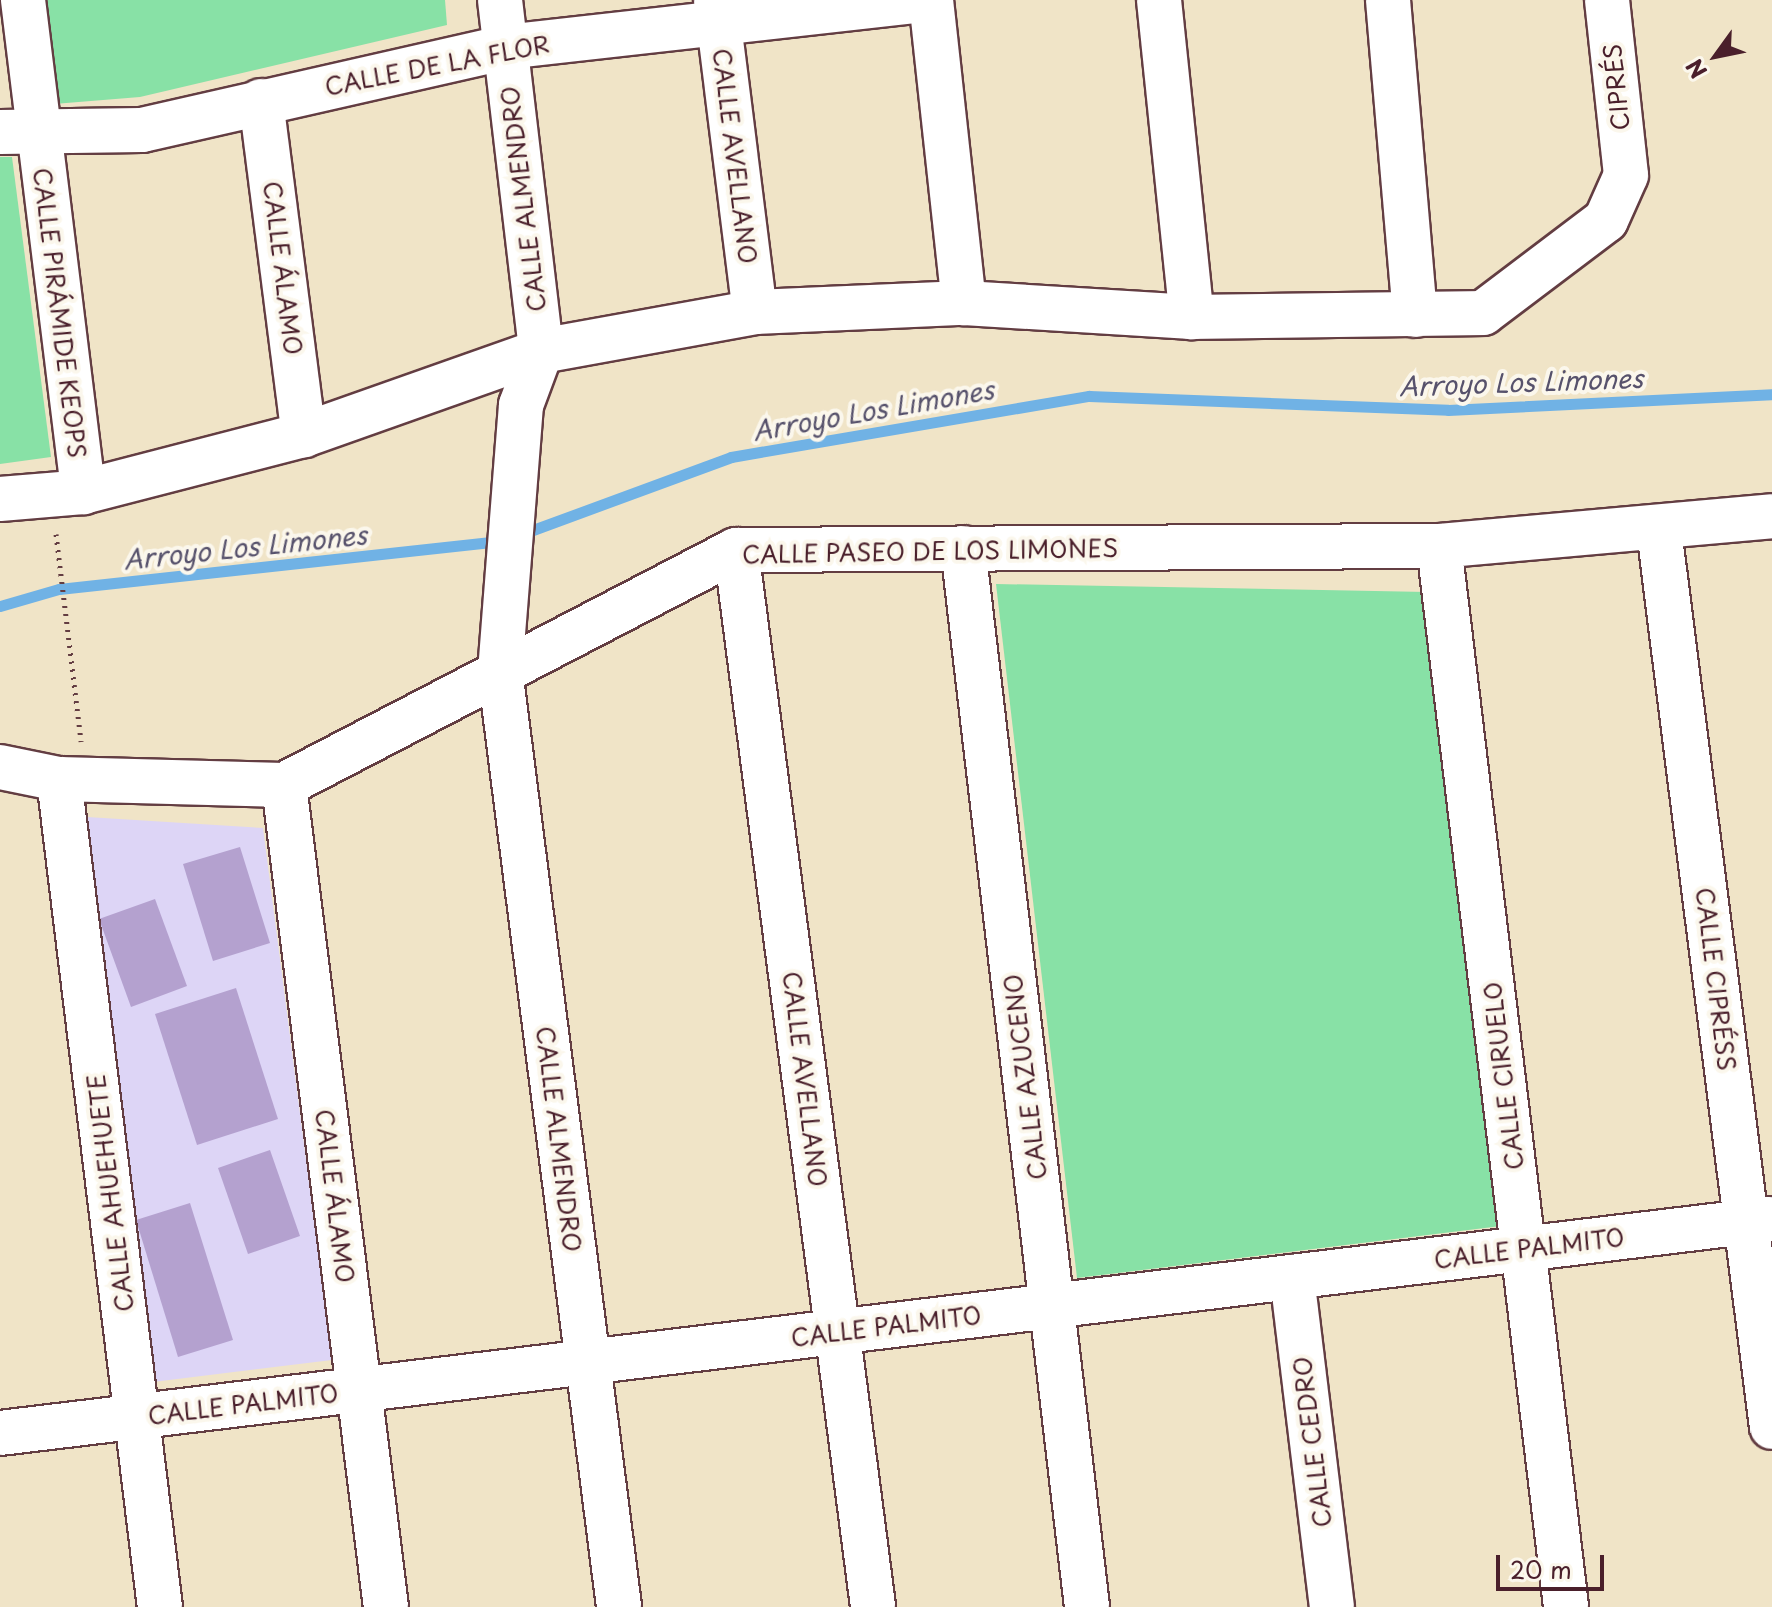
<!DOCTYPE html>
<html>
<head>
<meta charset="utf-8">
<style>
	body { margin:0 }
	#map { position:relative; width:1772px; height:1607px; overflow:hidden; background:#f0e4c7; font-family:"Playpen Sans",sans-serif }
	div>[style] { position:absolute }
	[style*='--x'] { left:calc(var(--x)*1px); top:calc(var(--y)*1px); width:calc(var(--w)*1px); rotate:calc(var(--a)*1deg) }
	.built>* { inset:0; background:#ddd5f6 }
	.green>* { inset:0; background:#88e1a6 }
	.stream>* { height:11px; margin:-5.5px; padding:0 5.5px; transform-origin:5.5px; border-radius:5.5px; background:#70b2e5 }
	.building>* { inset:0; background:#b4a1cf }
	.path>* { height:5px; margin-top:-2.5px; transform-origin:0; background:repeating-linear-gradient(90deg,#633d42 0 2px,transparent 0 8px) }
	.roads { filter:drop-shadow(2px 0 #633d42) drop-shadow(-2px 0 #633d42) drop-shadow(0 2px #633d42) drop-shadow(0 -2px #633d42) }
	.minor>* { height:44px; margin:-22px; padding:0 22px; transform-origin:22px; border-radius:22px; background:#fff }
	span { translate:-50% -50%; white-space:nowrap; text-align:center; line-height:1.15; -webkit-text-stroke:8px #fbf7ec; paint-order:stroke }
	.street-label { font-size:24px; color:#4a1f2b }
	.water-label { font-size:26px; color:#57526c; font-style:italic }
	.north { position:absolute; left:1676px; top:16px; width:80px; height:80px; -webkit-text-stroke:6px #fbf7ec; paint-order:stroke; rotate:237deg; font-size:22px; font-weight:700; line-height:32px; text-align:center; color:#4a1f2b }
	.north::after { content:''; display:block; margin:auto; width:28px; height:36px; background:#4a1f2b; clip-path:polygon(50% 0,100% 100%,50% 72%,0 100%) }
	.scale { position:absolute; left:1496px; top:1555px; width:108px; height:36px; box-sizing:border-box; border:4px solid #4a1f2b; border-top:0; padding-left:10px; font-size:24px; line-height:28px; white-space:nowrap; color:#4a1f2b; -webkit-text-stroke:6px #fbf7ec; paint-order:stroke }
</style>
</head>
<body>
<div id="map">
	<div class="built">
		<i style="clip-path:polygon(87px 817px,263px 828px,332px 1360px,153px 1382px)"></i>
	</div>
	<div class="green">
		<i style="clip-path:polygon(46px 0,445px 0,447px 25px,140px 97px,54px 104px)"></i>
		<i style="clip-path:polygon(0 157px,12px 157px,51px 457px,0 464px)"></i>
		<i style="clip-path:polygon(996px 584px,1427px 592px,1501px 1226px,1077px 1278px)"></i>
	</div>
	<div class="stream">
		<i style="--x:522;--y:534;--w:223;--a:-20.2"></i>
		<i style="--x:731;--y:457;--w:363;--a:-9.7"></i>
		<i style="--x:1089;--y:396;--w:359;--a:2.2"></i>
		<i style="--x:1448;--y:410;--w:324;--a:-2.8"></i>
		<i style="--x:0;--y:606;--w:61;--a:-16.1"></i>
		<i style="--x:59;--y:589;--w:446;--a:-6.2"></i>
	</div>
	<div class="building">
		<i style="clip-path:polygon(240px 847px,270px 943px,213px 961px,183px 864px)"></i>
		<i style="clip-path:polygon(155px 899px,187px 986px,131px 1007px,99px 919px)"></i>
		<i style="clip-path:polygon(236px 988px,278px 1119px,197px 1145px,155px 1014px)"></i>
		<i style="clip-path:polygon(270px 1150px,300px 1236px,248px 1254px,218px 1168px)"></i>
		<i style="clip-path:polygon(190px 1203px,233px 1340px,178px 1357px,136px 1220px)"></i>
	</div>
	<div class="path">
		<i style="--x:56;--y:534;--w:209;--a:83.1"></i>
	</div>
	<div class="roads">
		<div class="minor">
			<i style="--x:23;--y:0;--w:496;--a:83"></i>
			<i style="--x:500;--y:0;--w:353;--a:83.3"></i>
			<i style="--x:541;--y:351;--w:58;--a:110.3"></i>
			<i style="--x:521;--y:405;--w:267;--a:94.5"></i>
			<i style="--x:500;--y:671;--w:944;--a:82.75"></i>
			<i style="--x:716;--y:0;--w:314;--a:82.9"></i>
			<i style="--x:931;--y:0;--w:305;--a:83.8"></i>
			<i style="--x:1159;--y:0;--w:319;--a:84.1"></i>
			<i style="--x:1388;--y:0;--w:316;--a:85.1"></i>
			<i style="--x:261;--y:101;--w:337;--a:82.7"></i>
			<i style="--x:0;--y:132;--w:142;--a:-0.8"></i>
			<i style="--x:142;--y:130;--w:373;--a:-12.8"></i>
			<i style="--x:506;--y:47;--w:422;--a:-6.4"></i>
			<i style="--x:0;--y:499;--w:83;--a:-4.8"></i>
			<i style="--x:83;--y:492;--w:228;--a:-14.5"></i>
			<i style="--x:304;--y:435;--w:251;--a:-19.5"></i>
			<i style="--x:541;--y:351;--w:218;--a:-10.3"></i>
			<i style="--x:755;--y:312;--w:209;--a:-2.5"></i>
			<i style="--x:964;--y:303;--w:228;--a:3.5"></i>
			<i style="--x:1192;--y:317;--w:291;--a:-0.8"></i>
			<i style="--x:1483;--y:313;--w:154;--a:-37.1"></i>
			<i style="--x:1606;--y:220;--w:49;--a:-66"></i>
			<i style="--x:1626;--y:175;--w:176;--a:-96.2"></i>
			<i style="--x:1659;--y:530;--w:904;--a:82.82"></i>
			<i style="--x:1439;--y:546;--w:1069;--a:83.17"></i>
			<i style="--x:963;--y:548;--w:1066;--a:83.32"></i>
			<i style="--x:736;--y:550;--w:1066;--a:82.61"></i>
			<i style="--x:0;--y:767;--w:60;--a:11.5"></i>
			<i style="--x:59;--y:779;--w:225;--a:1.5"></i>
			<i style="--x:284;--y:785;--w:509;--a:-27.47"></i>
			<i style="--x:736;--y:550;--w:703;--a:-0.33"></i>
			<i style="--x:1439;--y:546;--w:334;--a:-5.1"></i>
			<i style="--x:59;--y:779;--w:834;--a:83.05"></i>
			<i style="--x:284;--y:785;--w:828;--a:82.93"></i>
			<i style="--x:1292;--y:1277;--w:332;--a:83.1"></i>
			<i style="--x:0;--y:1433;--w:1785;--a:-6.89"></i>
		</div>
	</div>
	<div class="street-label">
		<span style="left:437px;top:65px;rotate:-11deg">CALLE DE LA FLOR</span>
		<span style="left:1616px;top:87px;rotate:-96deg">CIPRÉS</span>
		<span style="left:735px;top:156px;rotate:83deg">CALLE AVELLANO</span>
		<span style="left:523px;top:199px;rotate:-97deg">CALLE ALMENDRO</span>
		<span style="left:283px;top:268px;rotate:83deg">CALLE ÁLAMO</span>
		<span style="left:60px;top:313px;rotate:83deg">CALLE PIRÁMIDE KEOPS</span>
		<span style="left:930px;top:551px;rotate:-1deg">CALLE PASEO DE LOS LIMONES</span>
		<span style="left:1716px;top:979px;rotate:83deg">CALLE CIPRÉSS</span>
		<span style="left:1503px;top:1076px;rotate:-97deg">CALLE CIRUELO</span>
		<span style="left:1025px;top:1077px;rotate:-97deg">CALLE AZUCENO</span>
		<span style="left:805px;top:1079px;rotate:83deg">CALLE AVELLANO</span>
		<span style="left:559px;top:1139px;rotate:83deg">CALLE ALMENDRO</span>
		<span style="left:110px;top:1193px;rotate:-97deg">CALLE AHUEHUETE</span>
		<span style="left:335px;top:1196px;rotate:83deg">CALLE ÁLAMO</span>
		<span style="left:1529px;top:1248px;rotate:-7deg">CALLE PALMITO</span>
		<span style="left:886px;top:1326px;rotate:-7deg">CALLE PALMITO</span>
		<span style="left:243px;top:1404px;rotate:-7deg">CALLE PALMITO</span>
		<span style="left:1312px;top:1442px;rotate:-97deg">CALLE CEDRO</span>
	</div>
	<div class="water-label">
		<span style="left:1521px;top:382px;rotate:-2deg">Arroyo Los Limones</span>
		<span style="left:873px;top:410px;rotate:-10deg">Arroyo Los Limones</span>
		<span style="left:245px;top:547px;rotate:-6deg">Arroyo Los Limones</span>
	</div>
	<div class="north">N</div>
	<div class="scale">20 m</div>
</div>
</body>
</html>
